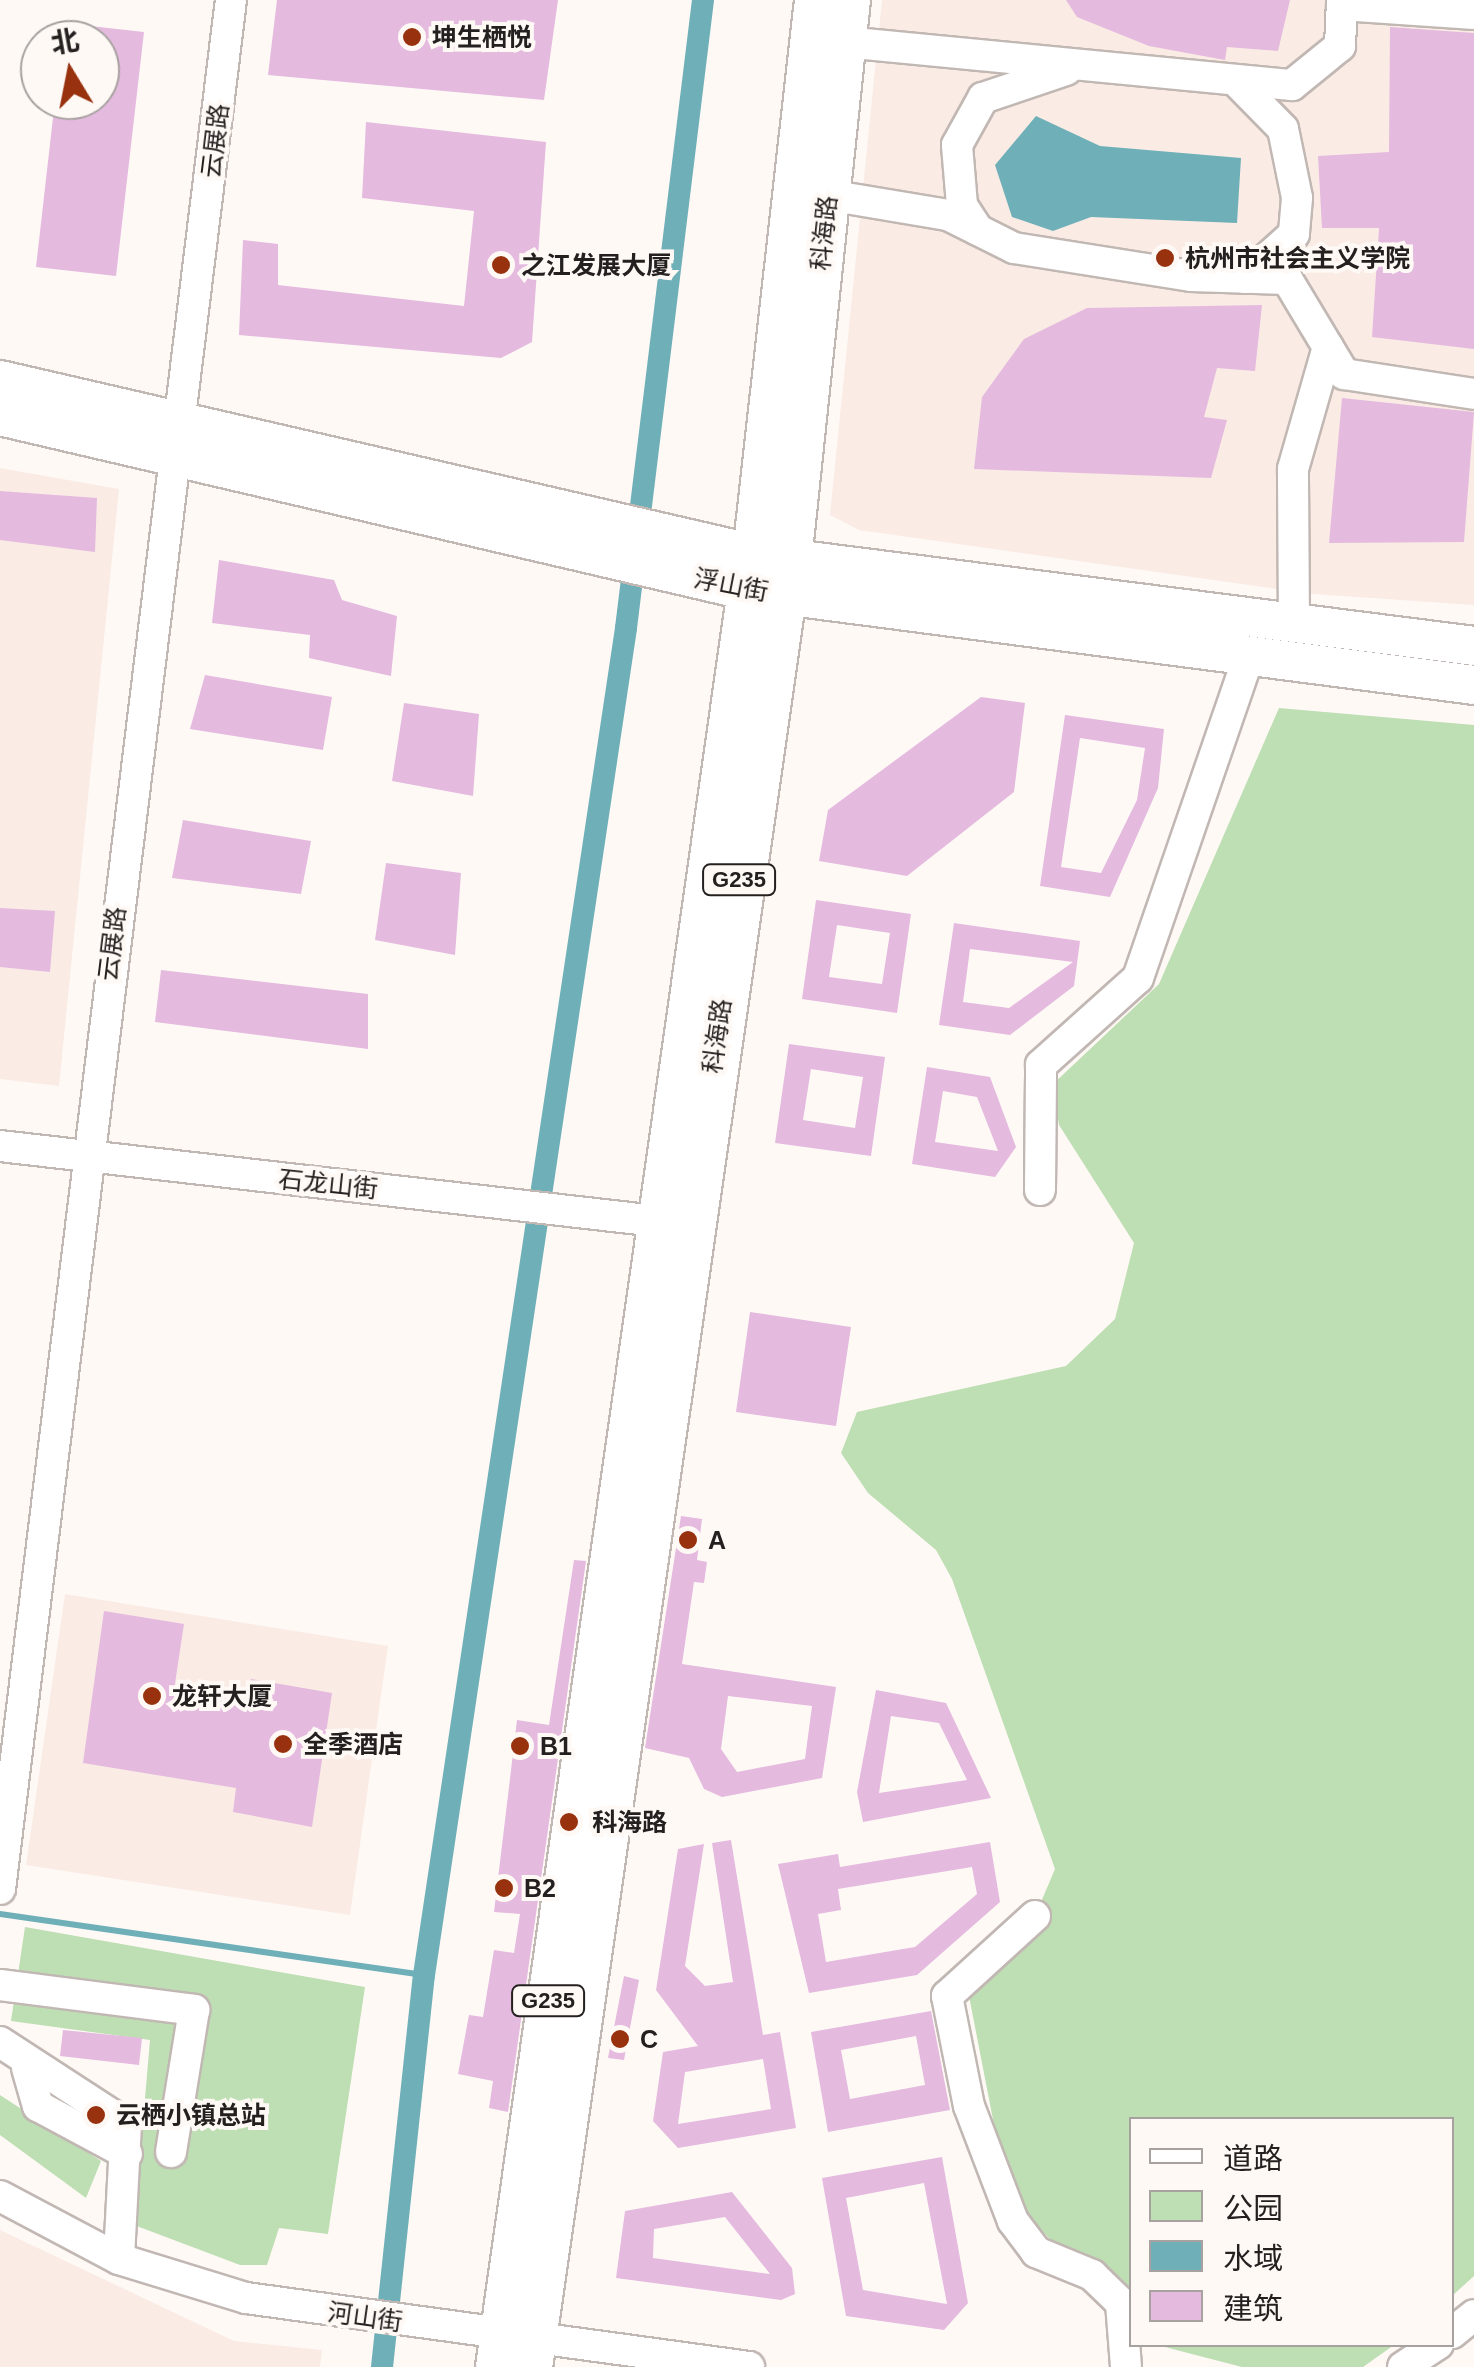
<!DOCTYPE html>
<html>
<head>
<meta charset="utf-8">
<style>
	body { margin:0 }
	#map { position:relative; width:1474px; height:2367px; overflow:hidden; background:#fff9f6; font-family:Arial,"Noto Sans SC",sans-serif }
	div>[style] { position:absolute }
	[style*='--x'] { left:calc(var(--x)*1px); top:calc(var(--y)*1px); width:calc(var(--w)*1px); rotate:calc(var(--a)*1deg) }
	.built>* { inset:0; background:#faebe5 }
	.green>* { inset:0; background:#bedeb3 }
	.water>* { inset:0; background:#6fb0b8 }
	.stream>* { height:6px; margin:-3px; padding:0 3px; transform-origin:3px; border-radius:3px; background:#6fb0b8 }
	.canal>* { height:22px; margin:-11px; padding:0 11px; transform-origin:11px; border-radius:11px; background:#6fb0b8 }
	.building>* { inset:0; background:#e4badf }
	.roads { filter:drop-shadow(2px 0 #c1b7b3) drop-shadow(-2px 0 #c1b7b3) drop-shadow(0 2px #c1b7b3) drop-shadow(0 -2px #c1b7b3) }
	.minor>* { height:30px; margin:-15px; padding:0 15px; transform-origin:15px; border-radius:15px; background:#fff }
	.major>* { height:38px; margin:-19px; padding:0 19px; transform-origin:19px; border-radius:19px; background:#fff }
	.highway>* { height:42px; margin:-21px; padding:0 21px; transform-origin:21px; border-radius:21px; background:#fff }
	.dots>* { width:28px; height:28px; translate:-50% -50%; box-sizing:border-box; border:5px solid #fff9f6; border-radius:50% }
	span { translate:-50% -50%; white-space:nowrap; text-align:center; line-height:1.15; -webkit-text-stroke:8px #fff9f6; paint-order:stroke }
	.shield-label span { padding:2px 8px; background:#fff9f6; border:2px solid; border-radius:8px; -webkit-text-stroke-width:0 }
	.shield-label { font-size:22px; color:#24201f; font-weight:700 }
	.poi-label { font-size:25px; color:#24201f; font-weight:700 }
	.left { translate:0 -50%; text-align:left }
	.street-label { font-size:25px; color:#24201f }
	.legend { position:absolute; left:1129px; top:2117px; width:325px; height:230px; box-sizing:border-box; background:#fff9f6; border:2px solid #a7a2a0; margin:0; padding:12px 18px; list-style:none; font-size:30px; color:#24201f }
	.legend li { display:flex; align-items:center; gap:20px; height:50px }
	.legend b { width:50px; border:2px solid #a7a2a0 }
	.north { position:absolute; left:20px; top:20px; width:100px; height:100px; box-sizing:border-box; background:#fff9f6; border:2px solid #a7a2a0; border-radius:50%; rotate:350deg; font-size:28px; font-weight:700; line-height:40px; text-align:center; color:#24201f }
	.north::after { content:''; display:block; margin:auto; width:35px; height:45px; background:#98310e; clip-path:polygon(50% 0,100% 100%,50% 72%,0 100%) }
</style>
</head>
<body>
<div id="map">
	<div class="built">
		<i style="clip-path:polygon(882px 0,1474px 0,1474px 605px,1313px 594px,859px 530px,830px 515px)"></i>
		<i style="clip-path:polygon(0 468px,119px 489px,59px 1086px,0 1079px)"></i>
		<i style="clip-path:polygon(65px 1594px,388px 1646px,350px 1915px,26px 1865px)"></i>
		<i style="clip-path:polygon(0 2230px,234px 2341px,322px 2350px,320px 2367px,0 2367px)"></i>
	</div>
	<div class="green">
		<i style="clip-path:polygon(1279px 708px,1474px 725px,1474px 2276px,1452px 2296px,1452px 2120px,1132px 2120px,1131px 2320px,1008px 2197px,969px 1996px,1035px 1916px,1055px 1869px,952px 1579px,936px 1550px,868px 1493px,841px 1453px,857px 1412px,1066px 1366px,1115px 1319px,1134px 1243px,1059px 1125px,1052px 1085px,1159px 984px)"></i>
		<i style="clip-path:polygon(25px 1927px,365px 1987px,328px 2234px,279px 2228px,267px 2265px,240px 2265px,134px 2225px,150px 2040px,11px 2021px)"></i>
		<i style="clip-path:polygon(0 2095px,101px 2161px,86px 2198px,0 2135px)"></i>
		<i style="clip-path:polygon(1157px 2345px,1394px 2345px,1363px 2367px,1242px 2367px)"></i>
	</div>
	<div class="water">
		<i style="clip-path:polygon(1036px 116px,1100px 146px,1241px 158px,1237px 223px,1091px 217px,1053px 231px,1012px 217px,995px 165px)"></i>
	</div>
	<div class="stream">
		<i style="--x:0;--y:1914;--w:428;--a:8.2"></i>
	</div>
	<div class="canal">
		<i style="--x:382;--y:2367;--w:394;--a:-83.9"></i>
		<i style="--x:424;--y:1975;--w:1362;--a:-81.47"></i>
		<i style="--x:626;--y:628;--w:633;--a:-83.01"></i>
	</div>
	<div class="building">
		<i style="clip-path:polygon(277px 0,558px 0,544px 100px,268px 75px)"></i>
		<i style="clip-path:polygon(1066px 0,1290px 0,1278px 51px,1227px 47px,1225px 60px,1149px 46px,1077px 17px)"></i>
		<i style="clip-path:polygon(63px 23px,144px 32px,116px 276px,36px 267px,55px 100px,100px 100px,100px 40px,61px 40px)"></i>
		<i style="clip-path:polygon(1390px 27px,1474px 33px,1474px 349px,1372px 337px,1379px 228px,1322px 228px,1318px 156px,1389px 152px)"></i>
		<i style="clip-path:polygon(366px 122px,546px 142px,532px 342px,501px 358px,239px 335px,243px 240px,278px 244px,278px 285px,464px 306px,474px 211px,362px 198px)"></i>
		<i style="clip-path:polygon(1262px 305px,1255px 371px,1217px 368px,1204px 417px,1227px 420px,1211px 478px,974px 469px,982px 397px,1024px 339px,1087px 308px)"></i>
		<i style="clip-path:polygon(1342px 398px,1474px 412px,1464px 542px,1329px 543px)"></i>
		<i style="clip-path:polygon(0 491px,97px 498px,95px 552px,0 540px)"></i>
		<i style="clip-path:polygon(219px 560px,334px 580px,342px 600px,397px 616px,391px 676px,309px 658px,310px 635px,212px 623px)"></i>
		<i style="clip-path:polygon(205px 675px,332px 697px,323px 750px,190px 729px)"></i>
		<i style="clip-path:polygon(981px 697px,1025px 703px,1014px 792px,907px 876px,819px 861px,828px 810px)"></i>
		<i style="clip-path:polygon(404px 703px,479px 714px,473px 796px,392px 781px)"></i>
		<i style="clip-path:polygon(evenodd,1065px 715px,1164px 729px,1158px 788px,1110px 897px,1040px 886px,1065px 715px,1080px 738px,1145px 748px,1137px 800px,1101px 873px,1061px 867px,1080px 738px)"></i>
		<i style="clip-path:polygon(183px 820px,311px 841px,301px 894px,172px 878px)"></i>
		<i style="clip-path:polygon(386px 863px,461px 873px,455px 955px,375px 940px)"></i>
		<i style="clip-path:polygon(evenodd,816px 900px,911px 914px,897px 1013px,802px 999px,816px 900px,837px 925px,890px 933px,882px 984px,829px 977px,837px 925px)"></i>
		<i style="clip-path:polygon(0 908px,55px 911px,50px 972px,0 967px)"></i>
		<i style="clip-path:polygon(evenodd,954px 923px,1080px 941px,1074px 986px,1010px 1035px,939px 1025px,954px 923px,970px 949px,1073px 962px,1009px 1008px,963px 1002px,970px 949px)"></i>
		<i style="clip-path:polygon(161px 970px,368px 994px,368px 1049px,155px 1022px)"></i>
		<i style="clip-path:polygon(evenodd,789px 1044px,885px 1057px,871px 1156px,775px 1143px,789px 1044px,811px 1069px,863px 1077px,855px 1128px,803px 1120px,811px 1069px)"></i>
		<i style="clip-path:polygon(evenodd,927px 1067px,990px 1077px,1016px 1147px,995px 1177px,912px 1164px,927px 1067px,943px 1091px,977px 1097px,998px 1151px,935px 1142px,943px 1091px)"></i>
		<i style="clip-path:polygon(750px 1312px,851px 1327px,836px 1426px,736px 1412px)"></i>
		<i style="clip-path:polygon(evenodd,681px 1516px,702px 1519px,697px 1560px,707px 1562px,704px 1583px,694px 1582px,682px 1664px,836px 1687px,822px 1778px,722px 1797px,704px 1789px,689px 1758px,645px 1748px,681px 1516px,728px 1696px,812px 1706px,805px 1759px,737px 1772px,721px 1749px,728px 1696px)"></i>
		<i style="clip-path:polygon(574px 1560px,586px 1561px,508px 2112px,489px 2108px,493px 2081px,458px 2074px,469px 2015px,483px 2017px,494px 1950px,514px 1953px,520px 1914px,494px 1912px,517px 1720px,549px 1725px)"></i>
		<i style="clip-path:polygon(104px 1611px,184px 1624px,174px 1690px,248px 1701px,251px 1679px,332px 1693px,312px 1827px,233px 1812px,236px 1788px,83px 1763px)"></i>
		<i style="clip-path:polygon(evenodd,876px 1690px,946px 1703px,991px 1798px,863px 1822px,857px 1792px,876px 1690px,891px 1716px,939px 1723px,967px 1780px,879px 1793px,891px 1716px)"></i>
		<i style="clip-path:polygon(evenodd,731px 1840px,763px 2035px,780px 2032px,796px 2128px,678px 2148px,653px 2121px,663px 2052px,698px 2046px,656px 1990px,678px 1849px,704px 1844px,685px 1966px,705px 1986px,733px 1982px,712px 1843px,731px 1840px,763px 2059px,771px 2109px,678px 2124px,685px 2072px,763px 2059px)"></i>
		<i style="clip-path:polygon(evenodd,990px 1842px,1000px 1902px,917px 1975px,809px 1993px,778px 1864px,838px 1854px,840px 1867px,990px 1842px,972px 1867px,977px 1894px,915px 1947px,826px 1962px,818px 1914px,841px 1910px,838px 1889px,972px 1867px)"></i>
		<i style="clip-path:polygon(624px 1976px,639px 1980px,624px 2060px,608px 2058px)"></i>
		<i style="clip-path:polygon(evenodd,931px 2011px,950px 2110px,828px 2132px,811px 2032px,931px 2011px,916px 2036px,925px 2085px,850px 2099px,841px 2050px,916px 2036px)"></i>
		<i style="clip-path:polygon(63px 2030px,142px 2038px,139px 2065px,60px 2056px)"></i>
		<i style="clip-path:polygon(evenodd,942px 2157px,968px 2303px,944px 2330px,846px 2316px,822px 2178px,942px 2157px,924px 2183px,947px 2304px,863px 2290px,846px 2198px,924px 2183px)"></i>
		<i style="clip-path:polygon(evenodd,732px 2192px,792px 2268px,795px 2294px,781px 2300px,616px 2278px,625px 2211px,732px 2192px,725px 2217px,770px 2274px,653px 2258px,654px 2229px,725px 2217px)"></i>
	</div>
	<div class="roads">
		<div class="minor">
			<i style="--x:1342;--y:5;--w:132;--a:3.9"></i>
			<i style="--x:844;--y:42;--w:450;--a:5.5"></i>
			<i style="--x:1292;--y:85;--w:62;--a:-39.1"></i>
			<i style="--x:1340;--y:46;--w:46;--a:-87.5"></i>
			<i style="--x:1236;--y:81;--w:67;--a:45.6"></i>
			<i style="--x:1283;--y:129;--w:70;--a:78.5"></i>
			<i style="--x:1297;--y:198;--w:36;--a:95"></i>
			<i style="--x:1294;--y:234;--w:66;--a:138.1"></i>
			<i style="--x:828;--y:195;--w:122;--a:9.5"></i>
			<i style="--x:948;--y:215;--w:74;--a:26.6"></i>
			<i style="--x:1014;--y:248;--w:179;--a:9"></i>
			<i style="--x:1191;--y:276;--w:96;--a:1.8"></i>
			<i style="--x:1287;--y:279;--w:111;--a:59"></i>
			<i style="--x:1344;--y:374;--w:132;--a:8.7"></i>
			<i style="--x:978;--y:230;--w:30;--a:-123"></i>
			<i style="--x:962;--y:205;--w:60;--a:-94.8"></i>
			<i style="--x:957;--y:145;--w:54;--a:-61"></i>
			<i style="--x:983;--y:98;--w:88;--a:-18.6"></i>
			<i style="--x:1294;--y:622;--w:153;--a:-90.4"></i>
			<i style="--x:1293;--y:469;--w:127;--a:-74"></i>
			<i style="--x:0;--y:1146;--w:660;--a:6.52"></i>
			<i style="--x:1040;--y:1190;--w:125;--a:-89.5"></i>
			<i style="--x:1041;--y:1065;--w:130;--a:-41.9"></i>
			<i style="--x:1138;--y:978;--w:341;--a:-71"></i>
			<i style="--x:0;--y:1889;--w:1903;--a:-83.03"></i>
			<i style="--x:1035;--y:1916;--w:119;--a:137.7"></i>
			<i style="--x:947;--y:1996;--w:112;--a:78.7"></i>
			<i style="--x:969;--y:2106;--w:123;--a:69.1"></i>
			<i style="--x:1013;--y:2221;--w:39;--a:53"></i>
			<i style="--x:1036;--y:2252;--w:61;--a:22.3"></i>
			<i style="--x:1092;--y:2275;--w:40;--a:44"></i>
			<i style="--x:1121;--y:2303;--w:64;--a:85.5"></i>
			<i style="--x:0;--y:1985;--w:196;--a:7.3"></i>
			<i style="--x:194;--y:2010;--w:144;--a:99.2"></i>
			<i style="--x:0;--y:2042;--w:150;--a:33.1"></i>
			<i style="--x:126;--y:2124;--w:135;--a:93"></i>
			<i style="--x:27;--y:2068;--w:40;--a:74"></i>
			<i style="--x:38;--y:2106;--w:101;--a:28.3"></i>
			<i style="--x:0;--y:2196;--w:135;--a:27.9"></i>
			<i style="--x:119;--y:2259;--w:133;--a:17.1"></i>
			<i style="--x:246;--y:2298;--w:508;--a:7.81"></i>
			<i style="--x:1452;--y:2333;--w:28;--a:-39"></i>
			<i style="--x:1403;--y:2367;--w:42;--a:-33.3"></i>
		</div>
		<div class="major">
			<i style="--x:0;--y:380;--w:774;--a:12.99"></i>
			<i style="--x:754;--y:554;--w:726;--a:7.28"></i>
			<i style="--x:0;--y:416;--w:765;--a:13.15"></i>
			<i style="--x:745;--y:590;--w:735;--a:7.42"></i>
		</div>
		<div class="highway">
			<i style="--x:497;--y:2367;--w:1831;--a:-81.93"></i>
			<i style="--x:754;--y:554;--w:557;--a:-83.61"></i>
			<i style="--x:531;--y:2367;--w:1825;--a:-81.84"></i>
			<i style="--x:790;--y:560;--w:563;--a:-83.99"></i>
		</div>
	</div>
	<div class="dots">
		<i style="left:412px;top:37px;background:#98310e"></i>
		<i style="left:1165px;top:258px;background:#98310e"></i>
		<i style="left:501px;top:265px;background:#98310e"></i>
		<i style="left:688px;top:1540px;background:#98310e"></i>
		<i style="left:152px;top:1696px;background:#98310e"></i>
		<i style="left:283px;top:1744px;background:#98310e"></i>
		<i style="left:520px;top:1746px;background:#98310e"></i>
		<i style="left:569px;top:1822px;background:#98310e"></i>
		<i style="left:504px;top:1888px;background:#98310e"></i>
		<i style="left:620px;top:2039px;background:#98310e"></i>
		<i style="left:96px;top:2115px;background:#98310e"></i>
	</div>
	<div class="shield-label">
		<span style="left:739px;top:880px">G235</span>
		<span style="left:548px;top:2001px">G235</span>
	</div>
	<div class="poi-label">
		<span class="left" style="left:432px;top:37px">坤生栖悦</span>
		<span class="left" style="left:1185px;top:258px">杭州市社会主义学院</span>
		<span class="left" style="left:521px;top:265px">之江发展大厦</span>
		<span class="left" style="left:708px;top:1540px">A</span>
		<span class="left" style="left:172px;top:1696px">龙轩大厦</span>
		<span class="left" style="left:303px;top:1744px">全季酒店</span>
		<span class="left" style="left:540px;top:1746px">B1</span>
		<span class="left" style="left:592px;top:1822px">科海路</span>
		<span class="left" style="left:524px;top:1888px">B2</span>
		<span class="left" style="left:640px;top:2039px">C</span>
		<span class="left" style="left:116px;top:2115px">云栖小镇总站</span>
	</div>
	<div class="street-label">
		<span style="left:215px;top:141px;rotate:-83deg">云展路</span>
		<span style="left:824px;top:233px;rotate:-84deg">科海路</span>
		<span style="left:731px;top:585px;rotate:11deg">浮山街</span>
		<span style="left:112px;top:944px;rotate:-83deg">云展路</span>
		<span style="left:717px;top:1036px;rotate:-82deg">科海路</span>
		<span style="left:328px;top:1184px;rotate:6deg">石龙山街</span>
		<span style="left:365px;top:2317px;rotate:8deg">河山街</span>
	</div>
	<ul class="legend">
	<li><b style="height:12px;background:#fff"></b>道路</li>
	<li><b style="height:28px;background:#bedeb3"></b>公园</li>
	<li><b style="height:28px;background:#6fb0b8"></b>水域</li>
	<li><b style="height:28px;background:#e4badf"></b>建筑</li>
	</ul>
	<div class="north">北</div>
</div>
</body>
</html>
